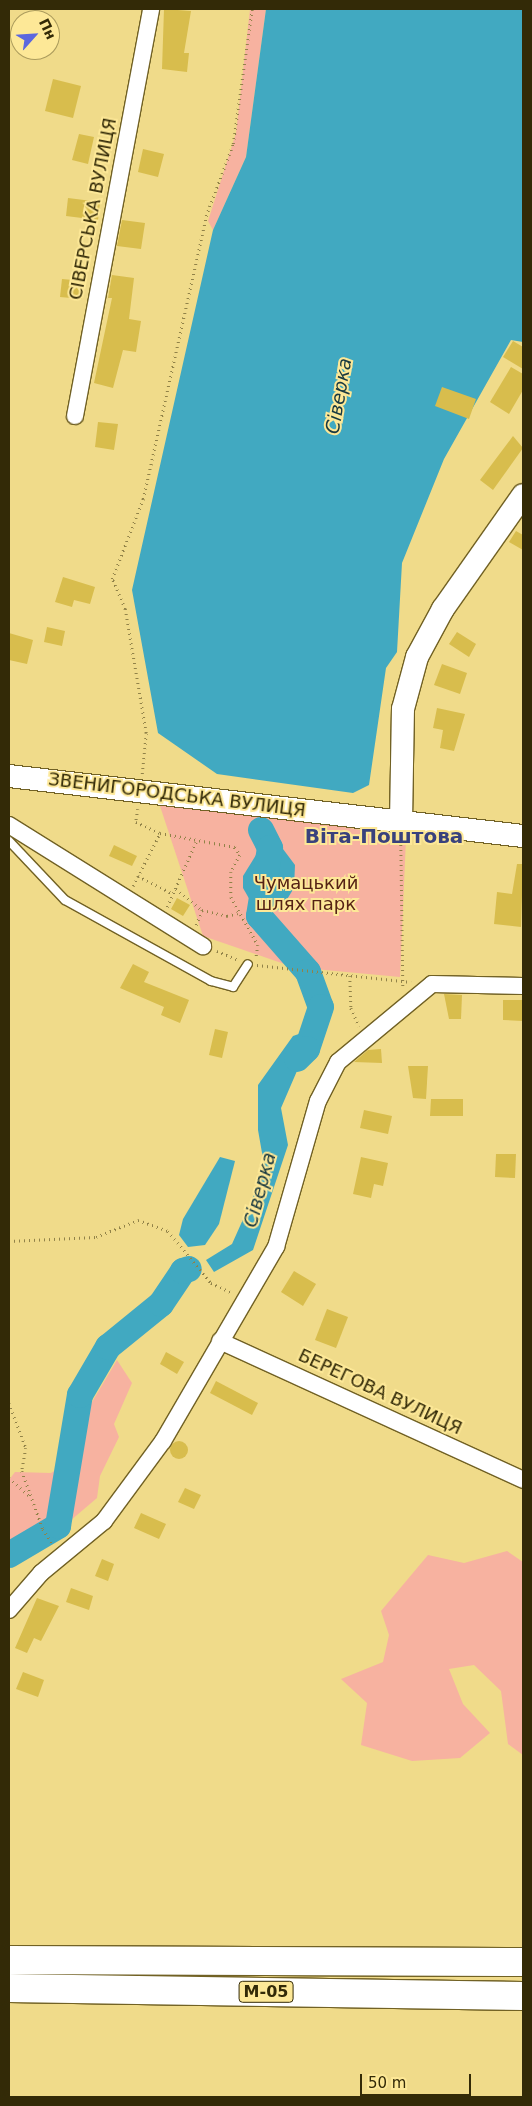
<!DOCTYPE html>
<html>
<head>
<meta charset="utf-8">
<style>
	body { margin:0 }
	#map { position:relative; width:532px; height:2106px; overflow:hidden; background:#f0db8a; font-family:"DejaVu Sans",sans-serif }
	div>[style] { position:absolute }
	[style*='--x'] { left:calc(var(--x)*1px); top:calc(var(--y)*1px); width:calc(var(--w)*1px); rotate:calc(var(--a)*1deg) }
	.green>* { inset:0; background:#f7b2a0 }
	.water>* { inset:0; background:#41a9c1 }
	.river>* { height:26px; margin:-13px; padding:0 13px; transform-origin:13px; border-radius:13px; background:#41a9c1 }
	.building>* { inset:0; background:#d8bd4d }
	.round { border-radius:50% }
	.path>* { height:2.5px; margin-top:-1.25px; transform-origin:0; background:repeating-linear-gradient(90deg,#918248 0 1px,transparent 0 5px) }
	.roads { filter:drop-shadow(1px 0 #716124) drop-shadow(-1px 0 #716124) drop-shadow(0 1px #716124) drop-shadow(0 -1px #716124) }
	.lane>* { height:8px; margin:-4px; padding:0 4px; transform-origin:4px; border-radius:4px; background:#fff }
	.street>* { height:16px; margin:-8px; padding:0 8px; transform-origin:8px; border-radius:8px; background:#fff }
	.secondary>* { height:22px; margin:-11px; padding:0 11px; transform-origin:11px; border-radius:11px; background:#fff }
	.highway>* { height:28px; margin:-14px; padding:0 14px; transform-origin:14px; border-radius:14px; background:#fff }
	span { translate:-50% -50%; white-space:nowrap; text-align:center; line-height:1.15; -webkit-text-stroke:4px #fde897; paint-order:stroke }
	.shield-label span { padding:1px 4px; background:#fde897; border:1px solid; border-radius:4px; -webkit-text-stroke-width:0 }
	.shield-label { font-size:16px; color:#332a07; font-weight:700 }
	.street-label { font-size:18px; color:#332a07 }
	.park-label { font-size:18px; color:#552215 }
	.water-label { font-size:19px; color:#193940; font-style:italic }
	.quarter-label { font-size:20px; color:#39417d; font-weight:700 }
	.frame { position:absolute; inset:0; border:10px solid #332a07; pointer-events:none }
	.north { position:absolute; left:10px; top:10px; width:50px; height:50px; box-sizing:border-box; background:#fde897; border:1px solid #ac9c5d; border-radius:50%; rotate:64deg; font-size:14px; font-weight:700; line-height:20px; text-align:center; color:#332a07 }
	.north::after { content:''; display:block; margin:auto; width:18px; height:22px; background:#5c67de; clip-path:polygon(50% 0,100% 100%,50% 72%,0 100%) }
	.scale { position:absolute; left:360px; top:2074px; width:111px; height:22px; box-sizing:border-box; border:2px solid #332a07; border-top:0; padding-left:6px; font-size:15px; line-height:18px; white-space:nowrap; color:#332a07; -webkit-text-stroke:4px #fde897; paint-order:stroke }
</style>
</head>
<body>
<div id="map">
	<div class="green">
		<i style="clip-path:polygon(250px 9px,266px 9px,246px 157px,213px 230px,208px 221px,236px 133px)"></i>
		<i style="clip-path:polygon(156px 794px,406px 838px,400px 977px,293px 967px,203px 936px)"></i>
		<i style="clip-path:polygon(117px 1360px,132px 1383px,114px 1424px,119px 1437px,100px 1476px,97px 1498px,30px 1555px,9px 1562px,9px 1480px,15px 1472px,51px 1473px,79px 1455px,89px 1407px)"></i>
		<i style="clip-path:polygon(507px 1551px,523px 1562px,523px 1755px,508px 1744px,501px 1691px,474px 1665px,449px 1669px,463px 1704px,490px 1733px,460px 1758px,412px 1761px,361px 1745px,367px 1703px,341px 1679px,383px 1662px,389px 1635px,381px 1611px,428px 1555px,464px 1563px)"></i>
	</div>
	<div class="water">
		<i style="clip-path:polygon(266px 9px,523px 9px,523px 342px,511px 340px,444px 459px,402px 563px,397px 652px,386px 668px,369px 785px,353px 793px,217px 774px,158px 733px,132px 590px,213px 230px,246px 157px)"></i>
		<i style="clip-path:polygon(280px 845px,295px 865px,294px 888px,281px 909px,259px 916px,243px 888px,243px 876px,259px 850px)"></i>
		<i style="clip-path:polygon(316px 1028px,324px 1035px,309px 1063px,300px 1064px,281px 1108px,288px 1145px,253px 1250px,214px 1272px,206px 1260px,232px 1244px,265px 1170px,258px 1130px,258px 1085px,293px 1036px)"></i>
		<i style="clip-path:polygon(220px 1157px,235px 1161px,219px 1224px,205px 1245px,188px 1247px,179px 1235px,183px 1219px)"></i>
	</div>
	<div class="river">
		<i style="--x:261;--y:830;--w:20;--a:63"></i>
		<i style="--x:270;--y:848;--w:69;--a:99.2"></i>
		<i style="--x:259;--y:916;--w:74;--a:48.8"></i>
		<i style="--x:308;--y:972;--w:37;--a:70"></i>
		<i style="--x:321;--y:1007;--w:44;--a:108.4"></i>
		<i style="--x:307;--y:1049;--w:14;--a:135"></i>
		<i style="--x:9;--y:1555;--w:57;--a:-30.6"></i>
		<i style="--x:58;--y:1526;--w:133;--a:-80.5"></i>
		<i style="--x:80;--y:1395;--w:56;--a:-59.7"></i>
		<i style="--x:108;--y:1347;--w:68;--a:-39.1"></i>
		<i style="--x:161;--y:1304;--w:40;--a:-56"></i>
		<i style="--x:183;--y:1271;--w:6;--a:-18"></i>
	</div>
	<div class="building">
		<i style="clip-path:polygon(164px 9px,191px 11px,184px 53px,189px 53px,187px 72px,162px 69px)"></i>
		<i style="clip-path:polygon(53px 79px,81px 86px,73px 118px,45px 111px)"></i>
		<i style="clip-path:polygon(79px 134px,94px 137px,88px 164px,72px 160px)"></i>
		<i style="clip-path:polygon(143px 149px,164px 154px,158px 177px,138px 172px)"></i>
		<i style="clip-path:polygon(68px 198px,100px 202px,98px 220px,66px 216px)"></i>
		<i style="clip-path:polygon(122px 220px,145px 223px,141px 249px,117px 246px)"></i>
		<i style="clip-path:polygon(112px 275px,134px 278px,129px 319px,141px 321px,136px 352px,123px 350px,113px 388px,94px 383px,112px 298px,108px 298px)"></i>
		<i style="clip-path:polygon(62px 279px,84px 281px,82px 299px,60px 297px)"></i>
		<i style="clip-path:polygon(513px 341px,523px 347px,523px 369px,503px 357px)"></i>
		<i style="clip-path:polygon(511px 367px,523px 374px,523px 390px,509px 414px,490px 402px)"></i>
		<i style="clip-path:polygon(442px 387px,476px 399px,469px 419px,435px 406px)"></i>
		<i style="clip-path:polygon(98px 422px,118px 424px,114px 450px,95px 447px)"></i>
		<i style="clip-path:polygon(513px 436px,523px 448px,493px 490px,480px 480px)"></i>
		<i style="clip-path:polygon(516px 531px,523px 535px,523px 550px,509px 542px)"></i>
		<i style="clip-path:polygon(63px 577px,95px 587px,90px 604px,74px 600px,72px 607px,55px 602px)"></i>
		<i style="clip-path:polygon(47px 627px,65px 631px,62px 646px,44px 642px)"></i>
		<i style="clip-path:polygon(457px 632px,476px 644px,469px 657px,449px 644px)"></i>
		<i style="clip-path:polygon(9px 633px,33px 640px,27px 664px,9px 660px)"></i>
		<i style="clip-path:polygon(442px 664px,467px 673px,460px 694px,434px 685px)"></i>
		<i style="clip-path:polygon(437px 708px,465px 714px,454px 751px,440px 748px,443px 730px,433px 728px)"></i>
		<i style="clip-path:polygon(114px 845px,137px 856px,132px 866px,109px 856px)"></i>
		<i style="clip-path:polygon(517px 864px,523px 864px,521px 927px,494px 924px,497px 892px,512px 894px)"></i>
		<i style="clip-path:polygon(177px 898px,190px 905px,183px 916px,171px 909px)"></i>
		<i style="clip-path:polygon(133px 964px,149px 972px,144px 982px,189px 1000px,180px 1023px,161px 1015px,164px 1007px,120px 988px)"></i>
		<i style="clip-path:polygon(444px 994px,462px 995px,461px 1019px,449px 1019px)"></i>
		<i style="clip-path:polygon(503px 1000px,523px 1000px,523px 1021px,503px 1020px)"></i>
		<i style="clip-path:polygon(215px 1029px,228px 1032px,222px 1058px,209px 1055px)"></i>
		<i style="clip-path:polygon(381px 1049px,382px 1063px,354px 1062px,368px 1050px)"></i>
		<i style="clip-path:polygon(408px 1066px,428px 1066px,426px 1099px,413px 1098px)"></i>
		<i style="clip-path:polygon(431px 1099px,463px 1099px,463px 1116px,430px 1116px)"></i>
		<i style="clip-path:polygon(364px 1110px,392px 1116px,388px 1134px,360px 1128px)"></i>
		<i style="clip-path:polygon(496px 1154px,516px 1154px,515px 1178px,495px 1177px)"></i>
		<i style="clip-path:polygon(361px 1157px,388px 1163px,383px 1186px,374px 1184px,371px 1198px,353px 1194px)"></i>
		<i style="clip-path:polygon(294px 1271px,316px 1284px,303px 1306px,281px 1292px)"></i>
		<i style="clip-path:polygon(327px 1309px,348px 1317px,336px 1348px,315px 1340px)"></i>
		<i style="clip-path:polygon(166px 1352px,184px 1362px,177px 1374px,160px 1364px)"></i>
		<i style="clip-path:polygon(216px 1381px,258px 1403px,252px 1415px,210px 1393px)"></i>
		<i class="round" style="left:170px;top:1441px;width:18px;height:18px"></i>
		<i style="clip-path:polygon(185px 1488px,201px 1495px,194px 1509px,178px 1502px)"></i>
		<i style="clip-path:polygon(141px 1513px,166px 1524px,159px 1539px,134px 1528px)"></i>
		<i style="clip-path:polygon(102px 1559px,114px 1564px,108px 1581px,95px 1576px)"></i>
		<i style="clip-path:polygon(71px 1588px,93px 1596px,89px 1610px,66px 1602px)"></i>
		<i style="clip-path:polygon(37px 1598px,59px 1606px,41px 1641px,34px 1638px,27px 1653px,15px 1648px)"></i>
		<i style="clip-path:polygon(23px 1672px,44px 1680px,38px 1697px,16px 1689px)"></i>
	</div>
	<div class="path">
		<i style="--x:142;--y:774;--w:41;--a:-84.4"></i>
		<i style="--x:146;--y:733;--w:126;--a:-99.6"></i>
		<i style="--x:125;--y:609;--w:33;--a:-113"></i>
		<i style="--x:112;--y:579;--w:86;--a:-68.8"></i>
		<i style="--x:143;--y:499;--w:290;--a:-77.4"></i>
		<i style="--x:206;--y:216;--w:77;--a:-69.4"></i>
		<i style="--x:233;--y:144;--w:136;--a:-82"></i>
		<i style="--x:138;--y:809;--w:13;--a:99"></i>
		<i style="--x:136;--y:822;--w:26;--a:25"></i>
		<i style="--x:401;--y:840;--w:149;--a:89.2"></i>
		<i style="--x:138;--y:876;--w:39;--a:27"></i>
		<i style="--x:133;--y:886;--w:59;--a:-63"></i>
		<i style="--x:160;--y:833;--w:76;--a:10.6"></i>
		<i style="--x:235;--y:847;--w:9;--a:58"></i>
		<i style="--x:240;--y:855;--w:19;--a:118"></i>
		<i style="--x:231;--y:872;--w:25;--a:90"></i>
		<i style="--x:231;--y:897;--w:55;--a:60.6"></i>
		<i style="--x:258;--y:945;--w:14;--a:98"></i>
		<i style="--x:176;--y:889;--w:33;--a:39"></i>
		<i style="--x:202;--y:910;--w:26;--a:13"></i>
		<i style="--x:227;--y:916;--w:11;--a:-15"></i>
		<i style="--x:167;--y:907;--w:71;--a:-66"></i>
		<i style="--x:196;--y:925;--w:16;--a:-68"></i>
		<i style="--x:217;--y:951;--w:23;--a:23"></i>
		<i style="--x:257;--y:965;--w:155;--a:6.3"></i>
		<i style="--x:350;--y:976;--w:32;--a:88"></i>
		<i style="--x:351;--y:1008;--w:20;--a:66"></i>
		<i style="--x:9;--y:1241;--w:87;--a:-2.6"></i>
		<i style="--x:96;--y:1237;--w:45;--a:-22"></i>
		<i style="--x:138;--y:1220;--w:32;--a:20"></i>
		<i style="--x:168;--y:1231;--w:67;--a:50.4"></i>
		<i style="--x:211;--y:1283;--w:23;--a:25"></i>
		<i style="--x:9;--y:1403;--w:48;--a:69.3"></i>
		<i style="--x:26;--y:1448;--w:23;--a:100"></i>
		<i style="--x:22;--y:1471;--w:62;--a:70.1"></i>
		<i style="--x:43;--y:1529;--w:19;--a:58"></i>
		<i style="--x:9;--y:1478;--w:29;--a:41"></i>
	</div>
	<div class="roads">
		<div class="lane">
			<i style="--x:9;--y:841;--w:81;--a:46.5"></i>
			<i style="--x:65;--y:900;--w:167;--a:29"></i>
			<i style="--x:211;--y:981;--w:23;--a:15"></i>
			<i style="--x:233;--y:987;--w:27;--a:-57"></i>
		</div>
		<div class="street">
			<i style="--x:75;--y:416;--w:414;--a:-79.4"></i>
			<i style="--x:9;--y:825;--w:229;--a:32"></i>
			<i style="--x:220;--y:1341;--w:333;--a:24.6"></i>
			<i style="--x:9;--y:1610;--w:49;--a:-49.1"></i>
			<i style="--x:41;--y:1573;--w:82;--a:-39.5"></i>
			<i style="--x:104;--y:1521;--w:99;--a:-53.6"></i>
			<i style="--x:163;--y:1441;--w:225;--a:-59.8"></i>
			<i style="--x:276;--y:1247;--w:152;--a:-74"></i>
			<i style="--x:318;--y:1101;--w:44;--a:-62.9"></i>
			<i style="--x:338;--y:1062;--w:122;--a:-39.7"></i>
			<i style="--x:432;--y:984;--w:91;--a:1.3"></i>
		</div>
		<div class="secondary">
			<i style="--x:9;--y:776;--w:517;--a:6.66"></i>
			<i style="--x:401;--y:822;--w:113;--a:-89"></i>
			<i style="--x:403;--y:709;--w:54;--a:-74.9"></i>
			<i style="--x:417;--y:657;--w:55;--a:-61.6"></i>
			<i style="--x:443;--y:609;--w:139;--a:-54.9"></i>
		</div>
		<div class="highway">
			<i style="--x:9;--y:1960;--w:514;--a:0.22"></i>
			<i style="--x:9;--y:1988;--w:514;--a:0.89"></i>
		</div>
	</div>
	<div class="shield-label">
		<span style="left:266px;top:1992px">М-05</span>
	</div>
	<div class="street-label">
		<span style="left:93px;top:209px;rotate:-79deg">СІВЕРСЬКА ВУЛИЦЯ</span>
		<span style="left:177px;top:795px;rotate:7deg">ЗВЕНИГОРОДСЬКА ВУЛИЦЯ</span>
		<span style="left:380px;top:1392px;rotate:25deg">БЕРЕГОВА ВУЛИЦЯ</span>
	</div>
	<div class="park-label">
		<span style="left:306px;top:894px">Чумацький<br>шлях парк</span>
	</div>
	<div class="water-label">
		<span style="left:339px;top:396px;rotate:-80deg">Сіверка</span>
		<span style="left:260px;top:1190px;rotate:-75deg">Сіверка</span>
	</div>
	<div class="quarter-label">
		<span style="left:384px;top:836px">Віта-Поштова</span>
	</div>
	<div class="frame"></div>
	<div class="north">Пн</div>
	<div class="scale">50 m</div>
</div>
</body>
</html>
